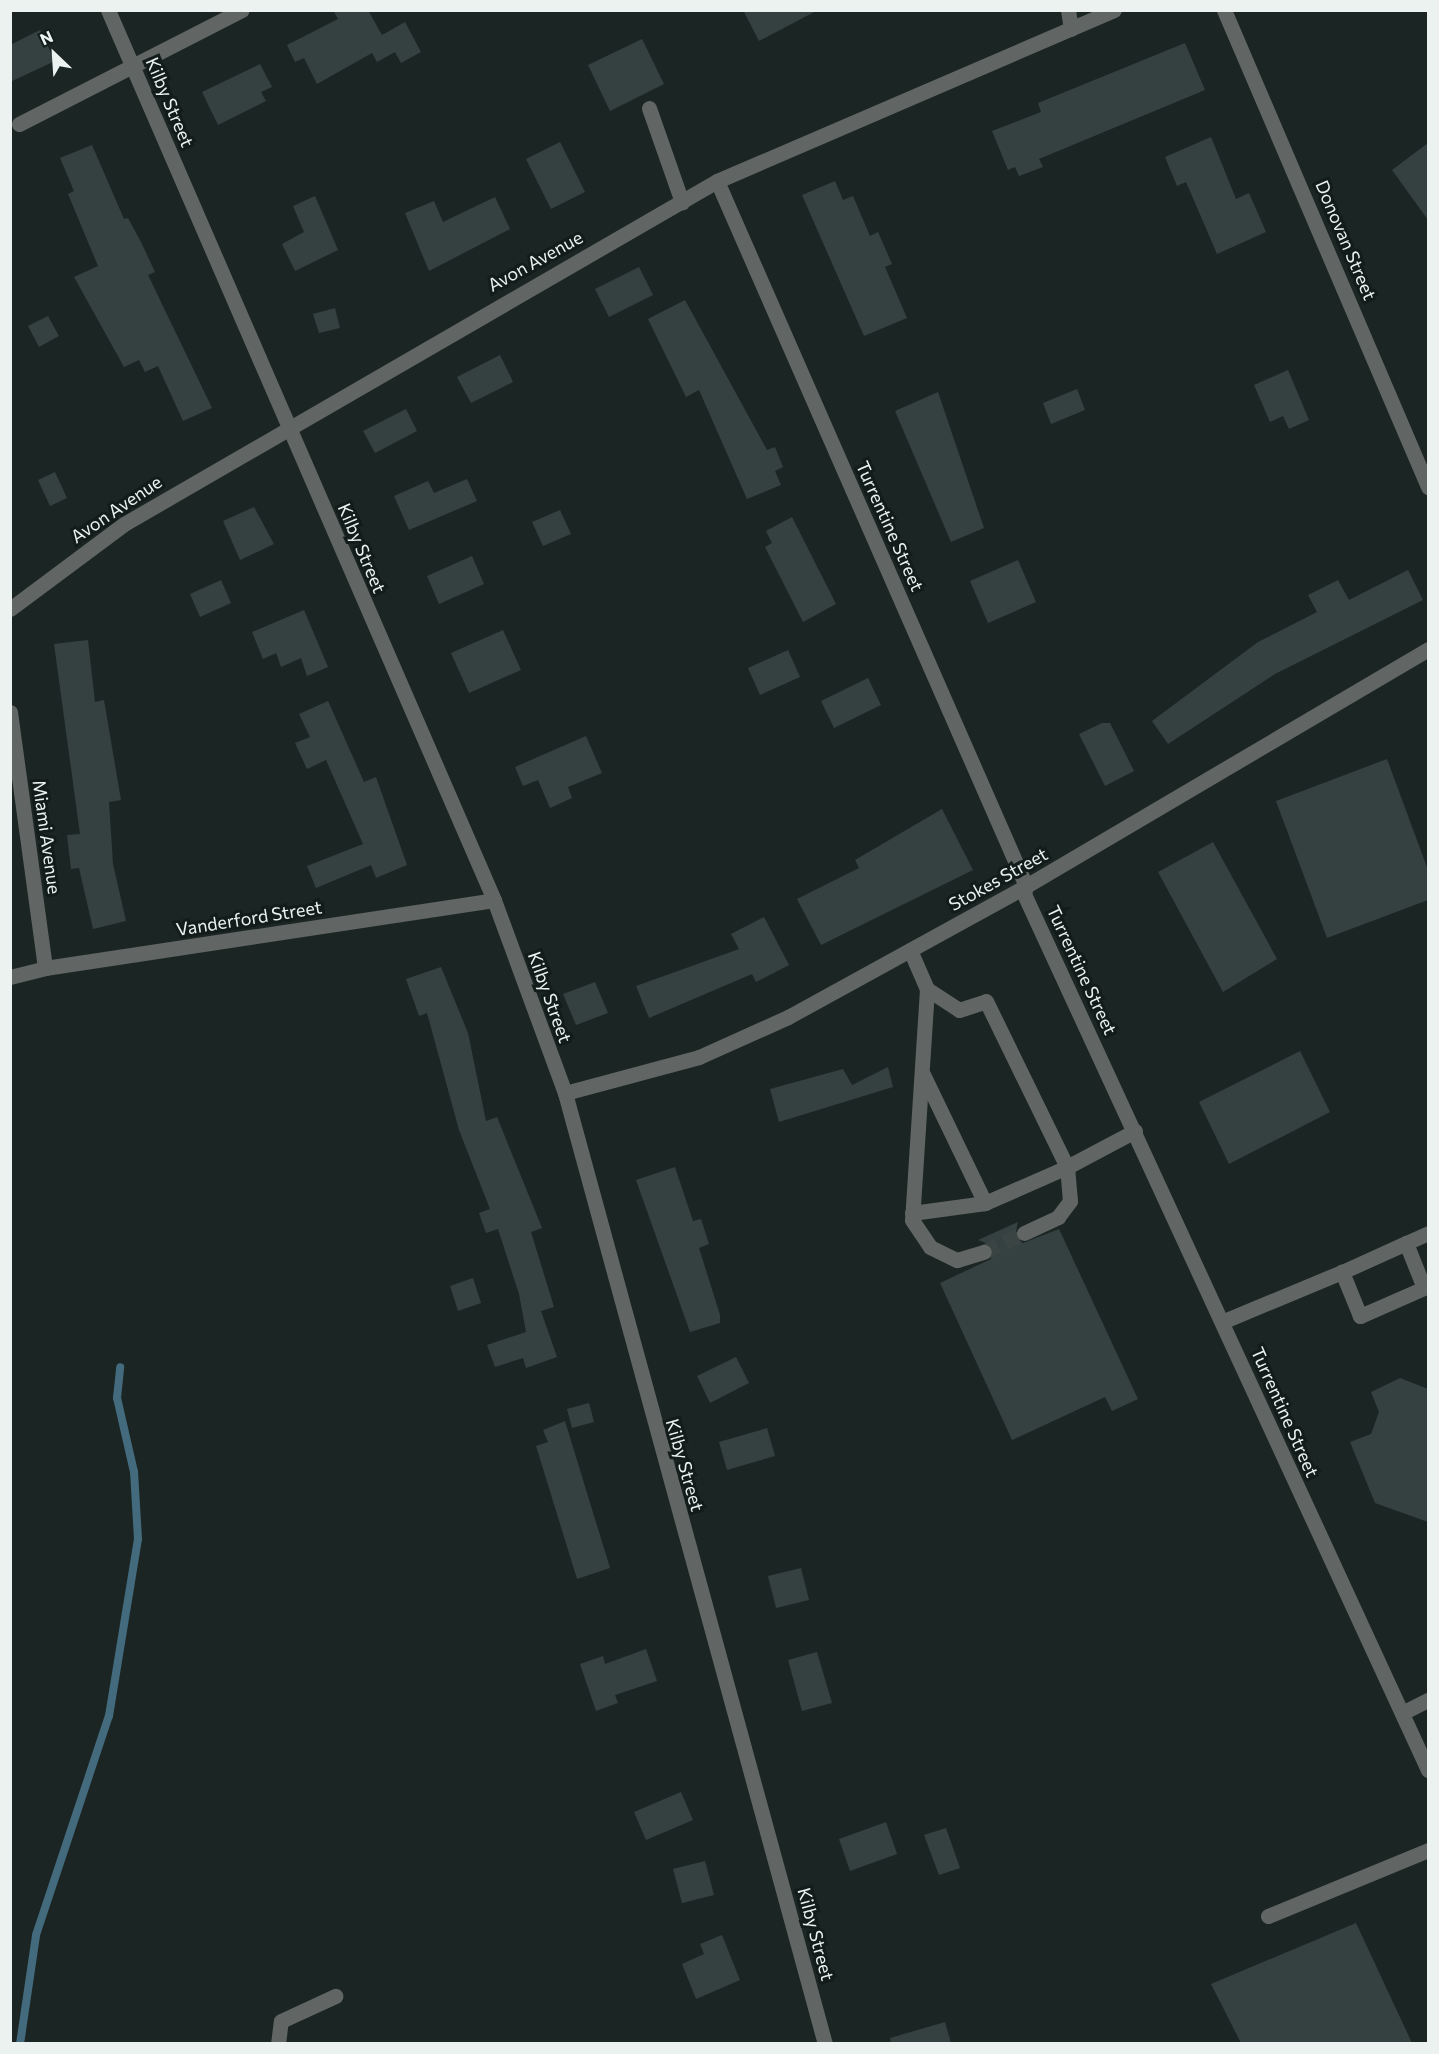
<!DOCTYPE html>
<html>
<head>
<meta charset="utf-8">
<style>
	body { margin:0 }
	#map { position:relative; width:1439px; height:2054px; overflow:hidden; background:#1b2624; font-family:Commissioner,sans-serif }
	div>[style] { position:absolute }
	[style*='--x'] { left:calc(var(--x)*1px); top:calc(var(--y)*1px); width:calc(var(--w)*1px); rotate:calc(var(--a)*1deg) }
	.stream>* { height:8px; margin:-4px; padding:0 4px; transform-origin:4px; border-radius:4px; background:#446b7d }
	.building>* { inset:0; background:#354041 }
	.minor-tunnel>* { height:15px; margin-top:-7.5px; transform-origin:0; background:repeating-linear-gradient(90deg,#3a4543 0 15px,transparent 0 23px) }
	.minor>* { height:15px; margin:-7.5px; padding:0 7.5px; transform-origin:7.5px; border-radius:7.5px; background:#616563 }
	span { translate:-50% -50%; white-space:nowrap; text-align:center; line-height:1.15; -webkit-text-stroke:6px #121c1a; paint-order:stroke }
	.street-label { font-size:18px; color:#ebf2f0 }
	.frame { position:absolute; inset:0; border:12px solid #ebf2f0; pointer-events:none }
	.north { position:absolute; left:24px; top:24px; width:60px; height:60px; -webkit-text-stroke:4px #121c1a; paint-order:stroke; rotate:335deg; font-size:16px; font-weight:700; line-height:24px; text-align:center; color:#ebf2f0 }
	.north::after { content:''; display:block; margin:auto; width:21px; height:27px; background:#ebf2f0; clip-path:polygon(50% 0,100% 100%,50% 72%,0 100%) }
</style>
</head>
<body>
<div id="map">
	<div class="stream">
		<i style="--x:20;--y:2044;--w:110;--a:-81.6"></i>
		<i style="--x:36;--y:1935;--w:231;--a:-71.6"></i>
		<i style="--x:109;--y:1716;--w:179;--a:-80.7"></i>
		<i style="--x:138;--y:1539;--w:67;--a:-93.4"></i>
		<i style="--x:134;--y:1472;--w:76;--a:-102.9"></i>
		<i style="--x:117;--y:1398;--w:31;--a:-84"></i>
	</div>
	<div class="building">
		<i style="clip-path:polygon(333px 10px,368px 10px,382px 35px,405px 22px,421px 52px,401px 63px,395px 52px,377px 62px,372px 53px,317px 84px,304px 58px,295px 62px,287px 45px,338px 19px)"></i>
		<i style="clip-path:polygon(743px 10px,818px 10px,759px 41px)"></i>
		<i style="clip-path:polygon(40px 30px,55px 61px,10px 82px,10px 45px)"></i>
		<i style="clip-path:polygon(642px 39px,664px 84px,610px 111px,588px 65px)"></i>
		<i style="clip-path:polygon(1185px 43px,1205px 90px,1039px 159px,1043px 167px,1019px 176px,1015px 167px,1008px 170px,992px 131px,1041px 112px,1038px 103px)"></i>
		<i style="clip-path:polygon(260px 64px,272px 87px,261px 92px,266px 101px,218px 125px,202px 92px)"></i>
		<i style="clip-path:polygon(1211px 137px,1236px 199px,1249px 193px,1266px 232px,1217px 254px,1186px 182px,1177px 186px,1165px 157px)"></i>
		<i style="clip-path:polygon(560px 142px,585px 192px,551px 209px,526px 159px)"></i>
		<i style="clip-path:polygon(1428px 143px,1428px 220px,1392px 170px)"></i>
		<i style="clip-path:polygon(92px 145px,124px 219px,128px 218px,141px 242px,155px 272px,148px 275px,212px 408px,183px 421px,158px 366px,145px 372px,139px 360px,124px 367px,74px 277px,98px 266px,68px 194px,74px 191px,60px 158px)"></i>
		<i style="clip-path:polygon(835px 181px,843px 200px,853px 196px,870px 236px,878px 232px,892px 264px,885px 267px,907px 318px,864px 336px,802px 195px)"></i>
		<i style="clip-path:polygon(315px 196px,338px 250px,295px 271px,282px 244px,304px 232px,293px 206px)"></i>
		<i style="clip-path:polygon(495px 197px,510px 229px,429px 271px,405px 213px,434px 201px,443px 222px)"></i>
		<i style="clip-path:polygon(639px 267px,653px 295px,609px 317px,595px 289px)"></i>
		<i style="clip-path:polygon(685px 300px,767px 450px,775px 447px,783px 467px,775px 471px,781px 485px,747px 499px,699px 390px,686px 397px,648px 319px)"></i>
		<i style="clip-path:polygon(335px 308px,340px 328px,319px 333px,313px 314px)"></i>
		<i style="clip-path:polygon(48px 316px,59px 336px,39px 347px,28px 326px)"></i>
		<i style="clip-path:polygon(500px 355px,513px 382px,471px 403px,457px 377px)"></i>
		<i style="clip-path:polygon(1288px 370px,1309px 420px,1289px 429px,1283px 416px,1270px 422px,1254px 385px)"></i>
		<i style="clip-path:polygon(1077px 389px,1085px 410px,1051px 424px,1043px 403px)"></i>
		<i style="clip-path:polygon(938px 392px,984px 528px,951px 542px,895px 411px)"></i>
		<i style="clip-path:polygon(406px 409px,417px 431px,375px 453px,363px 431px)"></i>
		<i style="clip-path:polygon(55px 472px,67px 498px,50px 506px,38px 480px)"></i>
		<i style="clip-path:polygon(467px 479px,477px 501px,409px 530px,394px 496px,428px 481px,434px 493px)"></i>
		<i style="clip-path:polygon(254px 507px,274px 544px,240px 560px,223px 521px)"></i>
		<i style="clip-path:polygon(560px 510px,571px 534px,543px 546px,532px 522px)"></i>
		<i style="clip-path:polygon(792px 517px,836px 604px,803px 622px,765px 547px,772px 543px,766px 531px)"></i>
		<i style="clip-path:polygon(472px 556px,484px 584px,439px 604px,427px 576px)"></i>
		<i style="clip-path:polygon(1018px 560px,1036px 602px,988px 623px,970px 581px)"></i>
		<i style="clip-path:polygon(1408px 570px,1423px 600px,1275px 674px,1168px 744px,1152px 721px,1258px 642px,1317px 612px,1308px 595px,1338px 580px,1349px 600px)"></i>
		<i style="clip-path:polygon(221px 580px,231px 603px,200px 617px,190px 594px)"></i>
		<i style="clip-path:polygon(304px 610px,328px 667px,307px 676px,301px 658px,281px 667px,276px 653px,263px 659px,252px 632px)"></i>
		<i style="clip-path:polygon(503px 630px,521px 670px,469px 693px,451px 653px)"></i>
		<i style="clip-path:polygon(88px 640px,95px 702px,104px 700px,121px 800px,109px 802px,113px 864px,126px 921px,93px 929px,79px 868px,71px 869px,67px 835px,80px 834px,54px 644px)"></i>
		<i style="clip-path:polygon(788px 650px,800px 677px,760px 695px,748px 668px)"></i>
		<i style="clip-path:polygon(868px 678px,881px 705px,834px 728px,821px 701px)"></i>
		<i style="clip-path:polygon(328px 701px,364px 782px,376px 777px,407px 865px,376px 878px,371px 865px,316px 888px,307px 866px,363px 844px,326px 760px,307px 769px,295px 743px,310px 737px,299px 714px)"></i>
		<i style="clip-path:polygon(1102px 723px,1110px 723px,1134px 771px,1105px 786px,1079px 734px)"></i>
		<i style="clip-path:polygon(586px 736px,602px 773px,568px 787px,572px 798px,550px 808px,538px 780px,523px 786px,515px 767px)"></i>
		<i style="clip-path:polygon(1387px 759px,1428px 870px,1428px 900px,1327px 938px,1276px 801px)"></i>
		<i style="clip-path:polygon(942px 809px,973px 870px,821px 945px,797px 899px,859px 868px,855px 860px)"></i>
		<i style="clip-path:polygon(1213px 842px,1277px 959px,1223px 992px,1158px 872px)"></i>
		<i style="clip-path:polygon(764px 917px,789px 965px,756px 982px,752px 974px,649px 1018px,636px 986px,739px 949px,731px 934px)"></i>
		<i style="clip-path:polygon(441px 967px,468px 1033px,486px 1121px,497px 1117px,542px 1228px,531px 1232px,554px 1307px,541px 1311px,557px 1357px,526px 1368px,523px 1358px,495px 1367px,487px 1345px,526px 1332px,519px 1294px,498px 1229px,486px 1233px,479px 1213px,490px 1209px,459px 1130px,427px 1013px,419px 1016px,406px 979px)"></i>
		<i style="clip-path:polygon(595px 982px,608px 1013px,576px 1025px,563px 994px)"></i>
		<i style="clip-path:polygon(1300px 1051px,1330px 1112px,1229px 1164px,1199px 1102px)"></i>
		<i style="clip-path:polygon(888px 1067px,893px 1087px,779px 1122px,770px 1089px,843px 1069px,852px 1085px)"></i>
		<i style="clip-path:polygon(675px 1167px,693px 1221px,701px 1219px,709px 1244px,699px 1248px,720px 1315px,720px 1323px,690px 1332px,636px 1180px)"></i>
		<i style="clip-path:polygon(1018px 1222px,1015px 1237px,1023px 1243px,1059px 1229px,1138px 1399px,1112px 1411px,1105px 1397px,1012px 1440px,940px 1283px,991px 1259px,991px 1245px,978px 1240px)"></i>
		<i style="clip-path:polygon(473px 1278px,481px 1303px,458px 1311px,450px 1286px)"></i>
		<i style="clip-path:polygon(736px 1357px,749px 1383px,710px 1403px,697px 1376px)"></i>
		<i style="clip-path:polygon(1400px 1378px,1428px 1389px,1428px 1522px,1375px 1503px,1350px 1442px,1371px 1434px,1379px 1412px,1371px 1392px)"></i>
		<i style="clip-path:polygon(589px 1403px,594px 1422px,572px 1428px,567px 1409px)"></i>
		<i style="clip-path:polygon(565px 1421px,610px 1568px,577px 1579px,536px 1446px,548px 1442px,543px 1430px)"></i>
		<i style="clip-path:polygon(767px 1428px,775px 1456px,727px 1470px,719px 1442px)"></i>
		<i style="clip-path:polygon(801px 1568px,809px 1600px,776px 1608px,768px 1576px)"></i>
		<i style="clip-path:polygon(646px 1649px,657px 1681px,615px 1695px,618px 1703px,596px 1711px,580px 1664px,603px 1656px,605px 1664px)"></i>
		<i style="clip-path:polygon(817px 1652px,832px 1703px,802px 1711px,788px 1660px)"></i>
		<i style="clip-path:polygon(681px 1792px,693px 1820px,646px 1840px,634px 1812px)"></i>
		<i style="clip-path:polygon(886px 1822px,897px 1854px,850px 1871px,839px 1839px)"></i>
		<i style="clip-path:polygon(946px 1828px,960px 1868px,939px 1875px,924px 1835px)"></i>
		<i style="clip-path:polygon(705px 1861px,714px 1895px,682px 1903px,673px 1869px)"></i>
		<i style="clip-path:polygon(1356px 1923px,1412px 2043px,1241px 2043px,1211px 1984px)"></i>
		<i style="clip-path:polygon(722px 1935px,740px 1980px,696px 1999px,682px 1964px,704px 1954px,700px 1944px)"></i>
		<i style="clip-path:polygon(945px 2022px,951px 2043px,891px 2043px,890px 2038px)"></i>
	</div>
	<div class="minor-tunnel">
		<i style="--x:984;--y:1252;--w:44;--a:-25.4"></i>
	</div>
	<div class="minor">
		<i style="--x:108;--y:10;--w:970;--a:66.55"></i>
		<i style="--x:494;--y:900;--w:206;--a:69.8"></i>
		<i style="--x:565;--y:1093;--w:986;--a:74.71"></i>
		<i style="--x:1068;--y:10;--w:19;--a:81"></i>
		<i style="--x:1224;--y:10;--w:519;--a:66.84"></i>
		<i style="--x:649;--y:108;--w:100;--a:70.7"></i>
		<i style="--x:19;--y:124;--w:250;--a:-27.1"></i>
		<i style="--x:717;--y:181;--w:770;--a:66.33"></i>
		<i style="--x:1026;--y:886;--w:8;--a:104"></i>
		<i style="--x:1024;--y:894;--w:965;--a:65.24"></i>
		<i style="--x:10;--y:609;--w:142;--a:-36.7"></i>
		<i style="--x:124;--y:524;--w:685;--a:-30.05"></i>
		<i style="--x:717;--y:181;--w:432;--a:-23.3"></i>
		<i style="--x:10;--y:712;--w:258;--a:82.2"></i>
		<i style="--x:910;--y:950;--w:43;--a:66.4"></i>
		<i style="--x:927;--y:989;--w:231;--a:93.7"></i>
		<i style="--x:912;--y:1220;--w:32;--a:56"></i>
		<i style="--x:930;--y:1247;--w:30;--a:26"></i>
		<i style="--x:957;--y:1260;--w:28;--a:-17"></i>
		<i style="--x:10;--y:977;--w:36;--a:-14"></i>
		<i style="--x:45;--y:968;--w:454;--a:-8.6"></i>
		<i style="--x:927;--y:989;--w:38;--a:33"></i>
		<i style="--x:959;--y:1010;--w:28;--a:-18"></i>
		<i style="--x:986;--y:1001;--w:185;--a:64"></i>
		<i style="--x:1067;--y:1167;--w:90;--a:156.3"></i>
		<i style="--x:565;--y:1093;--w:139;--a:-15"></i>
		<i style="--x:699;--y:1057;--w:98;--a:-24.2"></i>
		<i style="--x:788;--y:1017;--w:272;--a:-28.8"></i>
		<i style="--x:1026;--y:886;--w:467;--a:-30.5"></i>
		<i style="--x:912;--y:1213;--w:74;--a:-7.8"></i>
		<i style="--x:985;--y:1203;--w:143;--a:-115.7"></i>
		<i style="--x:1024;--y:1233;--w:38;--a:-25"></i>
		<i style="--x:1058;--y:1217;--w:20;--a:-53"></i>
		<i style="--x:1070;--y:1201;--w:34;--a:-95"></i>
		<i style="--x:1067;--y:1167;--w:77;--a:-27.9"></i>
		<i style="--x:1406;--y:1243;--w:48;--a:68.2"></i>
		<i style="--x:1424;--y:1288;--w:70;--a:156.4"></i>
		<i style="--x:1360;--y:1316;--w:48;--a:-112.2"></i>
		<i style="--x:1342;--y:1272;--w:70;--a:-24.4"></i>
		<i style="--x:1406;--y:1243;--w:24;--a:-24"></i>
		<i style="--x:1224;--y:1321;--w:128;--a:-22.6"></i>
		<i style="--x:1402;--y:1713;--w:29;--a:-27"></i>
		<i style="--x:1268;--y:1916;--w:173;--a:-22.4"></i>
		<i style="--x:278;--y:2044;--w:23;--a:-83"></i>
		<i style="--x:281;--y:2021;--w:60;--a:-24.8"></i>
	</div>
	<div class="street-label">
		<span style="left:170px;top:102px;rotate:67deg">Kilby Street</span>
		<span style="left:1346px;top:240px;rotate:67deg">Donovan Street</span>
		<span style="left:535px;top:261px;rotate:-29deg">Avon Avenue</span>
		<span style="left:116px;top:509px;rotate:-34deg">Avon Avenue</span>
		<span style="left:890px;top:526px;rotate:66deg">Turrentine Street</span>
		<span style="left:362px;top:548px;rotate:67deg">Kilby Street</span>
		<span style="left:47px;top:837px;rotate:82deg">Miami Avenue</span>
		<span style="left:998px;top:879px;rotate:-29deg">Stokes Street</span>
		<span style="left:249px;top:918px;rotate:-9deg">Vanderford Street</span>
		<span style="left:1082px;top:970px;rotate:65deg">Turrentine Street</span>
		<span style="left:550px;top:997px;rotate:70deg">Kilby Street</span>
		<span style="left:1285px;top:1412px;rotate:66deg">Turrentine Street</span>
		<span style="left:685px;top:1465px;rotate:74deg">Kilby Street</span>
		<span style="left:816px;top:1934px;rotate:75deg">Kilby Street</span>
	</div>
	<div class="frame"></div>
	<div class="north">N</div>
</div>
</body>
</html>
